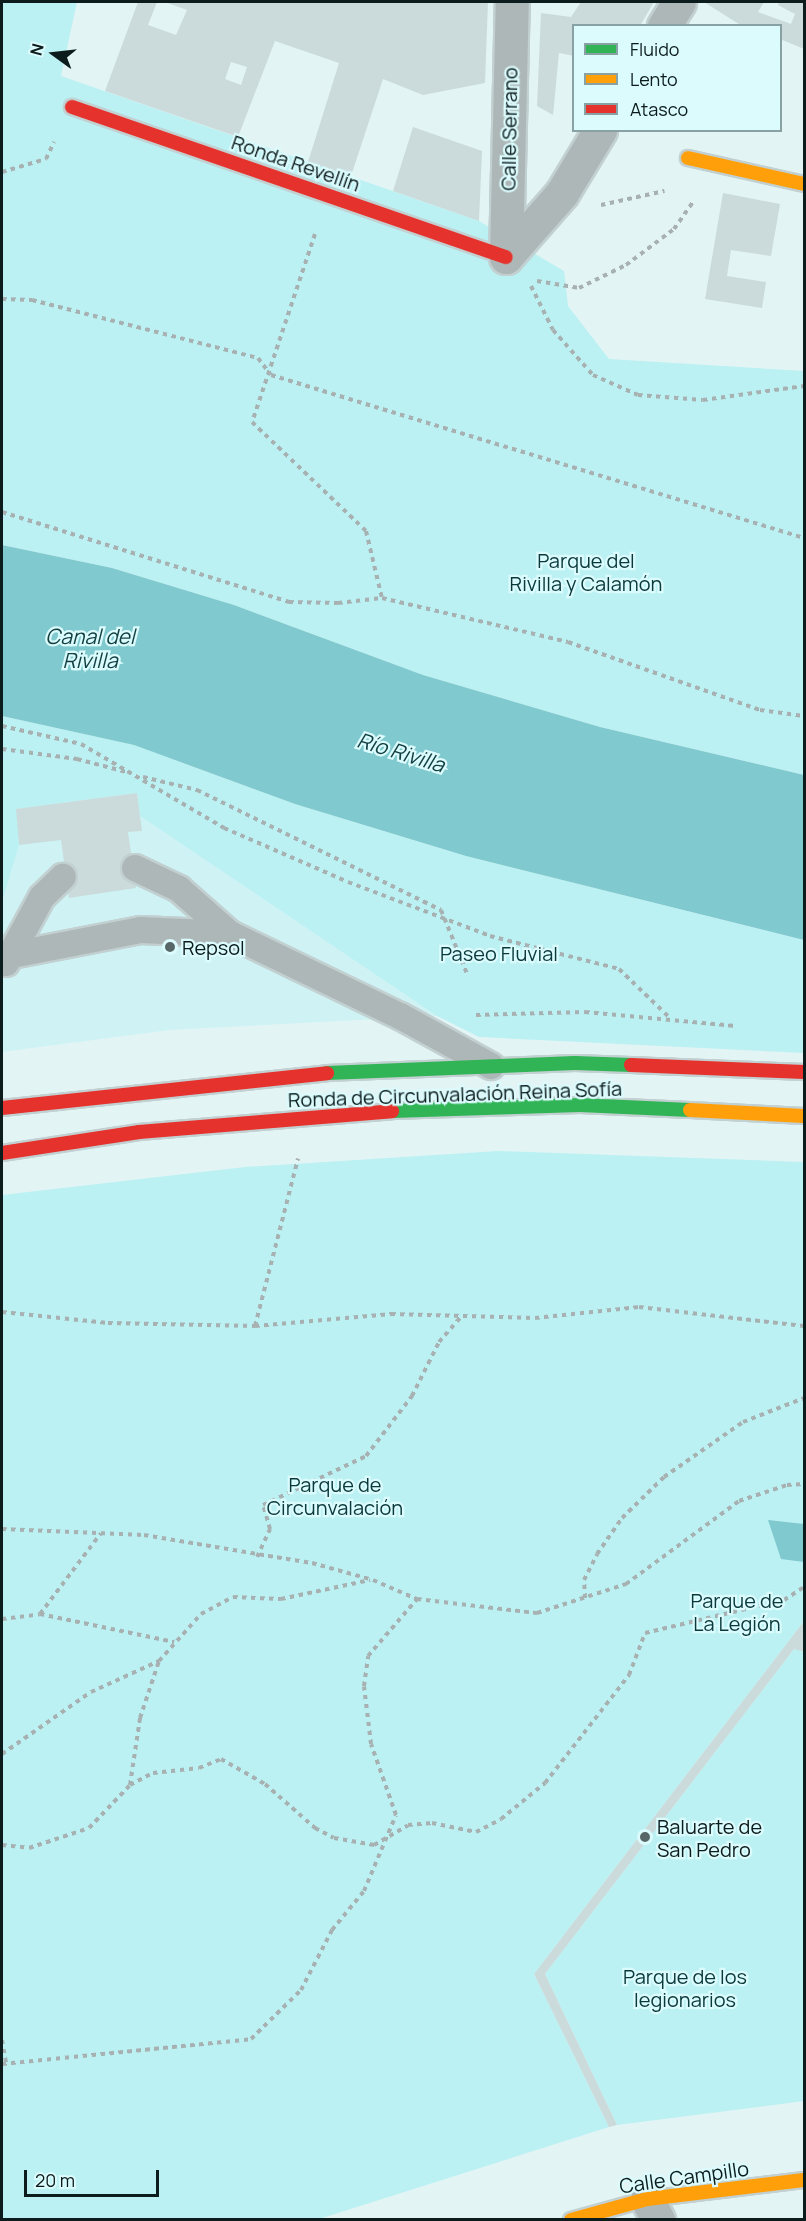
<!DOCTYPE html>
<html>
<head>
<meta charset="utf-8">
<style>
	body { margin:0 }
	#map { position:relative; width:806px; height:2221px; overflow:hidden; background:#e3f4f5; font-family:Manrope,sans-serif }
	div>[style] { position:absolute }
	[style*='--x'] { left:calc(var(--x)*1px); top:calc(var(--y)*1px); width:calc(var(--w)*1px); rotate:calc(var(--a)*1deg) }
	.built>* { inset:0; background:#cff3f5 }
	.green>* { inset:0; background:#bbf1f3 }
	.water>* { inset:0; background:#80c9ce }
	.building>* { inset:0; background:#cbdbdb }
	.path>* { height:4px; margin-top:-2px; transform-origin:0; background:repeating-linear-gradient(90deg,#a8b1b2 0 4.5px,transparent 0 9px) }
	.roads { filter:drop-shadow(2px 0 #c2d0d1) drop-shadow(-2px 0 #c2d0d1) drop-shadow(0 2px #c2d0d1) drop-shadow(0 -2px #c2d0d1) }
	.lane>* { height:26px; margin:-13px; padding:0 13px; transform-origin:13px; border-radius:13px; background:#aeb7b7 }
	.street>* { height:33px; margin:-16.5px; padding:0 16.5px; transform-origin:16.5px; border-radius:16.5px; background:#aeb7b7 }
	.fast>* { height:14px; margin:-7px; padding:0 7px; transform-origin:7px; border-radius:7px; background:#30b455 }
	.slow>* { height:14px; margin:-7px; padding:0 7px; transform-origin:7px; border-radius:7px; background:#ff9f0a }
	.jam>* { height:14px; margin:-7px; padding:0 7px; transform-origin:7px; border-radius:7px; background:#e5322d }
	.dots>* { width:16px; height:16px; translate:-50% -50%; box-sizing:border-box; border:3px solid #dbfbfd; border-radius:50% }
	span { translate:-50% -50%; white-space:nowrap; text-align:center; line-height:1.15; -webkit-text-stroke:4.5px #dbfbfd; paint-order:stroke }
	.street-label { font-size:20px; color:#0c1b1c }
	.park-label { font-size:20px; color:#0a393c }
	.poi-label { font-size:20px; color:#0c1b1c }
	.left { translate:0 -50%; text-align:left }
	.water-label { font-size:21px; color:#113f41; font-style:italic }
	.frame { position:absolute; inset:0; border:3px solid #0c1b1c; pointer-events:none }
	.legend { position:absolute; left:572px; top:24px; width:210px; height:108px; box-sizing:border-box; background:#dbfbfd; border:2px solid #88a1a3; margin:0; padding:8px 10px; list-style:none; font-size:18px; color:#0c1b1c }
	.legend li { display:flex; align-items:center; gap:12px; height:30px }
	.legend b { width:30px; border:2px solid #88a1a3 }
	.north { position:absolute; left:24px; top:24px; width:60px; height:60px; -webkit-text-stroke:4px #dbfbfd; paint-order:stroke; rotate:285deg; font-size:16px; font-weight:700; line-height:24px; text-align:center; color:#0c1b1c }
	.north::after { content:''; display:block; margin:auto; width:21px; height:27px; background:#0c1b1c; clip-path:polygon(50% 0,100% 100%,50% 72%,0 100%) }
	.scale { position:absolute; left:24px; top:2170px; width:135px; height:27px; box-sizing:border-box; border:3px solid #0c1b1c; border-top:0; padding-left:8px; font-size:18px; line-height:21px; white-space:nowrap; color:#0c1b1c; -webkit-text-stroke:4px #dbfbfd; paint-order:stroke }
</style>
</head>
<body>
<div id="map">
	<div class="built">
		<i style="clip-path:polygon(137px 793px,140px 816px,437px 1016px,170px 1030px,2px 1052px,2px 902px,16px 809px)"></i>
	</div>
	<div class="green">
		<i style="clip-path:polygon(2px 2px,77px 2px,61px 76px,479px 221px,564px 271px,568px 306px,609px 359px,804px 371px,804px 775px,600px 727px,423px 675px,234px 605px,112px 568px,2px 545px)"></i>
		<i style="clip-path:polygon(2px 716px,134px 745px,295px 804px,466px 856px,804px 940px,804px 1053px,479px 1037px,437px 1016px,140px 816px,137px 793px,17px 809px,19px 845px,2px 902px)"></i>
		<i style="clip-path:polygon(498px 1151px,804px 1162px,804px 1621px,534px 1974px,609px 2127px,319px 2219px,2px 2219px,2px 1195px,245px 1167px)"></i>
		<i style="clip-path:polygon(794px 1649px,804px 1652px,804px 2101px,617px 2125px,545px 1974px)"></i>
	</div>
	<div class="water">
		<i style="clip-path:polygon(2px 545px,112px 568px,234px 605px,423px 675px,600px 727px,804px 775px,804px 940px,466px 856px,295px 804px,134px 745px,2px 716px)"></i>
		<i style="clip-path:polygon(768px 1520px,804px 1524px,804px 1562px,781px 1559px)"></i>
	</div>
	<div class="building">
		<i style="clip-path:polygon(evenodd,138px 2px,157px 2px,148px 25px,176px 35px,187px 10px,165px 2px,488px 2px,485px 83px,423px 95px,383px 79px,351px 176px,308px 162px,339px 63px,275px 41px,238px 137px,105px 91px,138px 2px,231px 62px,247px 67px,241px 85px,225px 79px,231px 62px)"></i>
		<i style="clip-path:polygon(581px 2px,654px 2px,640px 26px,574px 26px,574px 56px,559px 53px,553px 115px,537px 106px,541px 13px,571px 17px)"></i>
		<i style="clip-path:polygon(704px 2px,764px 2px,758px 12px,791px 24px,795px 14px,778px 5px,779px 2px,804px 2px,804px 49px,780px 39px,780px 26px,742px 26px)"></i>
		<i style="clip-path:polygon(413px 127px,482px 151px,479px 221px,393px 191px)"></i>
		<i style="clip-path:polygon(723px 193px,780px 204px,771px 256px,731px 250px,727px 276px,766px 282px,762px 308px,705px 299px)"></i>
		<i style="clip-path:polygon(137px 793px,142px 831px,128px 832px,136px 888px,69px 898px,61px 840px,19px 845px,16px 809px)"></i>
		<i style="clip-path:polygon(804px 1621px,804px 1652px,794px 1649px,545px 1974px,617px 2125px,609px 2127px,534px 1974px)"></i>
	</div>
	<div class="path">
		<i style="--x:2;--y:172;--w:46;--a:-16.5"></i>
		<i style="--x:46;--y:159;--w:19;--a:-65"></i>
		<i style="--x:601;--y:205;--w:65;--a:-12.5"></i>
		<i style="--x:315;--y:234;--w:198;--a:108.5"></i>
		<i style="--x:252;--y:422;--w:158;--a:43.7"></i>
		<i style="--x:366;--y:531;--w:69;--a:76.6"></i>
		<i style="--x:537;--y:281;--w:43;--a:9.5"></i>
		<i style="--x:579;--y:288;--w:52;--a:-26.1"></i>
		<i style="--x:626;--y:265;--w:60;--a:-36.9"></i>
		<i style="--x:674;--y:229;--w:35;--a:-55"></i>
		<i style="--x:531;--y:286;--w:49;--a:63.4"></i>
		<i style="--x:553;--y:330;--w:60;--a:48.4"></i>
		<i style="--x:593;--y:375;--w:49;--a:24"></i>
		<i style="--x:638;--y:395;--w:65;--a:4.4"></i>
		<i style="--x:703;--y:400;--w:102;--a:-7.9"></i>
		<i style="--x:2;--y:299;--w:30;--a:2"></i>
		<i style="--x:32;--y:300;--w:233;--a:14.4"></i>
		<i style="--x:258;--y:358;--w:21;--a:53"></i>
		<i style="--x:271;--y:375;--w:557;--a:17"></i>
		<i style="--x:2;--y:512;--w:301;--a:17.4"></i>
		<i style="--x:289;--y:602;--w:49;--a:1.2"></i>
		<i style="--x:338;--y:603;--w:44;--a:-6.5"></i>
		<i style="--x:382;--y:598;--w:191;--a:13.3"></i>
		<i style="--x:568;--y:642;--w:204;--a:19.5"></i>
		<i style="--x:760;--y:710;--w:44;--a:7.8"></i>
		<i style="--x:2;--y:726;--w:81;--a:12.8"></i>
		<i style="--x:81;--y:744;--w:166;--a:30.4"></i>
		<i style="--x:224;--y:828;--w:135;--a:23.5"></i>
		<i style="--x:348;--y:882;--w:152;--a:20.8"></i>
		<i style="--x:490;--y:936;--w:133;--a:14.3"></i>
		<i style="--x:619;--y:969;--w:71;--a:43.9"></i>
		<i style="--x:2;--y:749;--w:76;--a:7.6"></i>
		<i style="--x:77;--y:759;--w:55;--a:14.8"></i>
		<i style="--x:143;--y:777;--w:56;--a:13.5"></i>
		<i style="--x:197;--y:790;--w:272;--a:26.2"></i>
		<i style="--x:441;--y:910;--w:71;--a:67.8"></i>
		<i style="--x:476;--y:1015;--w:109;--a:-1.6"></i>
		<i style="--x:585;--y:1012;--w:151;--a:5.3"></i>
		<i style="--x:2;--y:1312;--w:107;--a:5.9"></i>
		<i style="--x:108;--y:1323;--w:147;--a:1.2"></i>
		<i style="--x:255;--y:1326;--w:137;--a:-5"></i>
		<i style="--x:391;--y:1314;--w:144;--a:1.6"></i>
		<i style="--x:535;--y:1318;--w:105;--a:-6"></i>
		<i style="--x:639;--y:1307;--w:166;--a:6.6"></i>
		<i style="--x:255;--y:1326;--w:173;--a:-75.6"></i>
		<i style="--x:2;--y:1529;--w:142;--a:2.4"></i>
		<i style="--x:144;--y:1535;--w:170;--a:9.5"></i>
		<i style="--x:312;--y:1563;--w:63;--a:15.6"></i>
		<i style="--x:373;--y:1580;--w:48;--a:23.4"></i>
		<i style="--x:417;--y:1599;--w:121;--a:6.7"></i>
		<i style="--x:537;--y:1613;--w:94;--a:-18"></i>
		<i style="--x:626;--y:1584;--w:140;--a:-36.3"></i>
		<i style="--x:739;--y:1501;--w:51;--a:-18.4"></i>
		<i style="--x:787;--y:1485;--w:17;--a:-3"></i>
		<i style="--x:257;--y:1557;--w:31;--a:-65"></i>
		<i style="--x:270;--y:1529;--w:25;--a:-106"></i>
		<i style="--x:263;--y:1505;--w:114;--a:-25.4"></i>
		<i style="--x:366;--y:1456;--w:76;--a:-52.5"></i>
		<i style="--x:412;--y:1396;--w:60;--a:-63.4"></i>
		<i style="--x:439;--y:1342;--w:33;--a:-49"></i>
		<i style="--x:585;--y:1598;--w:18;--a:-93"></i>
		<i style="--x:584;--y:1580;--w:29;--a:-63"></i>
		<i style="--x:597;--y:1554;--w:44;--a:-55.2"></i>
		<i style="--x:622;--y:1518;--w:59;--a:-44.3"></i>
		<i style="--x:664;--y:1477;--w:96;--a:-34.8"></i>
		<i style="--x:743;--y:1422;--w:66;--a:-21.5"></i>
		<i style="--x:40;--y:1614;--w:101;--a:-53"></i>
		<i style="--x:2;--y:1619;--w:38;--a:-7"></i>
		<i style="--x:40;--y:1614;--w:137;--a:11.8"></i>
		<i style="--x:2;--y:1754;--w:108;--a:-34.9"></i>
		<i style="--x:91;--y:1692;--w:75;--a:-24.5"></i>
		<i style="--x:159;--y:1661;--w:63;--a:-48.2"></i>
		<i style="--x:201;--y:1614;--w:36;--a:-28"></i>
		<i style="--x:233;--y:1597;--w:48;--a:2.4"></i>
		<i style="--x:281;--y:1599;--w:91;--a:-12.1"></i>
		<i style="--x:130;--y:1785;--w:26;--a:-28"></i>
		<i style="--x:153;--y:1773;--w:46;--a:-6.2"></i>
		<i style="--x:199;--y:1768;--w:24;--a:-22"></i>
		<i style="--x:221;--y:1759;--w:51;--a:29.6"></i>
		<i style="--x:265;--y:1784;--w:67;--a:41.3"></i>
		<i style="--x:315;--y:1828;--w:21;--a:28"></i>
		<i style="--x:334;--y:1838;--w:41;--a:9.9"></i>
		<i style="--x:374;--y:1845;--w:39;--a:-30"></i>
		<i style="--x:408;--y:1825;--w:24;--a:-5"></i>
		<i style="--x:432;--y:1823;--w:45;--a:11.6"></i>
		<i style="--x:476;--y:1832;--w:28;--a:-27"></i>
		<i style="--x:501;--y:1819;--w:57;--a:-39.3"></i>
		<i style="--x:545;--y:1783;--w:137;--a:-52.1"></i>
		<i style="--x:629;--y:1675;--w:45;--a:-69.1"></i>
		<i style="--x:645;--y:1633;--w:143;--a:-13.4"></i>
		<i style="--x:784;--y:1600;--w:24;--a:-33"></i>
		<i style="--x:2;--y:1845;--w:27;--a:6"></i>
		<i style="--x:29;--y:1848;--w:63;--a:-18.4"></i>
		<i style="--x:89;--y:1828;--w:59;--a:-46.4"></i>
		<i style="--x:130;--y:1785;--w:68;--a:-81.5"></i>
		<i style="--x:140;--y:1718;--w:60;--a:-71.6"></i>
		<i style="--x:2;--y:2040;--w:23;--a:80"></i>
		<i style="--x:2;--y:2064;--w:250;--a:-5.7"></i>
		<i style="--x:251;--y:2039;--w:70;--a:-44.4"></i>
		<i style="--x:301;--y:1990;--w:68;--a:-62.7"></i>
		<i style="--x:332;--y:1930;--w:50;--a:-50.6"></i>
		<i style="--x:364;--y:1891;--w:82;--a:-67.2"></i>
		<i style="--x:396;--y:1815;--w:75;--a:-109.4"></i>
		<i style="--x:371;--y:1744;--w:58;--a:-96.9"></i>
		<i style="--x:364;--y:1686;--w:30;--a:-82"></i>
		<i style="--x:368;--y:1656;--w:75;--a:-49.3"></i>
	</div>
	<div class="roads">
		<div class="lane">
			<i style="--x:135;--y:868;--w:49;--a:25.5"></i>
			<i style="--x:179;--y:889;--w:68;--a:41.4"></i>
			<i style="--x:230;--y:934;--w:189;--a:25.8"></i>
			<i style="--x:400;--y:1016;--w:104;--a:28.8"></i>
			<i style="--x:12;--y:955;--w:131;--a:-11"></i>
			<i style="--x:141;--y:930;--w:89;--a:2.6"></i>
			<i style="--x:6;--y:963;--w:75;--a:-61.4"></i>
			<i style="--x:42;--y:897;--w:29;--a:-44"></i>
		</div>
		<div class="street">
			<i style="--x:664;--y:26;--w:28;--a:-58"></i>
			<i style="--x:506;--y:257;--w:255;--a:-88.7"></i>
			<i style="--x:506;--y:257;--w:85;--a:-48.8"></i>
			<i style="--x:562;--y:193;--w:74;--a:-58.9"></i>
			<i style="--x:647;--y:2199;--w:24;--a:62"></i>
		</div>
		<div class="fast">
			<i style="--x:327;--y:1073;--w:248;--a:-2.3"></i>
			<i style="--x:575;--y:1063;--w:56;--a:2"></i>
			<i style="--x:392;--y:1111;--w:188;--a:-1.8"></i>
			<i style="--x:580;--y:1105;--w:110;--a:2.6"></i>
		</div>
		<div class="slow">
			<i style="--x:688;--y:158;--w:119;--a:12.6"></i>
			<i style="--x:690;--y:1110;--w:114;--a:3"></i>
			<i style="--x:571;--y:2220;--w:79;--a:-15.4"></i>
			<i style="--x:647;--y:2199;--w:158;--a:-6.9"></i>
		</div>
		<div class="jam">
			<i style="--x:72;--y:107;--w:459;--a:19.1"></i>
			<i style="--x:631;--y:1065;--w:173;--a:2.3"></i>
			<i style="--x:2;--y:1108;--w:327;--a:-6.1"></i>
			<i style="--x:2;--y:1153;--w:139;--a:-8.7"></i>
			<i style="--x:139;--y:1132;--w:254;--a:-4.7"></i>
		</div>
	</div>
	<div class="dots">
		<i style="left:170px;top:947px;background:#576768"></i>
		<i style="left:645px;top:1837px;background:#576768"></i>
	</div>
	<div class="street-label">
		<span style="left:509px;top:129px;rotate:-89deg">Calle Serrano</span>
		<span style="left:296px;top:163px;rotate:19deg">Ronda Revellín</span>
		<span style="left:455px;top:1094px;rotate:-2deg">Ronda de Circunvalación Reina Sofía</span>
		<span style="left:684px;top:2177px;rotate:-8deg">Calle Campillo</span>
	</div>
	<div class="park-label">
		<span style="left:586px;top:572px">Parque del<br>Rivilla y Calamón</span>
		<span style="left:499px;top:953px">Paseo Fluvial</span>
		<span style="left:335px;top:1496px">Parque de<br>Circunvalación</span>
		<span style="left:737px;top:1612px">Parque de<br>La Legión</span>
		<span style="left:685px;top:1988px">Parque de los<br>legionarios</span>
	</div>
	<div class="poi-label">
		<span class="left" style="left:182px;top:947px">Repsol</span>
		<span class="left" style="left:657px;top:1838px">Baluarte de<br>San Pedro</span>
	</div>
	<div class="water-label">
		<span style="left:90px;top:648px">Canal del<br>Rivilla</span>
		<span style="left:401px;top:752px;rotate:17deg">Río Rivilla</span>
	</div>
	<div class="frame"></div>
	<ul class="legend">
	<li><b style="height:8px;background:#30b455"></b>Fluido</li>
	<li><b style="height:8px;background:#ff9f0a"></b>Lento</li>
	<li><b style="height:8px;background:#e5322d"></b>Atasco</li>
	</ul>
	<div class="north">N</div>
	<div class="scale">20 m</div>
</div>
</body>
</html>
